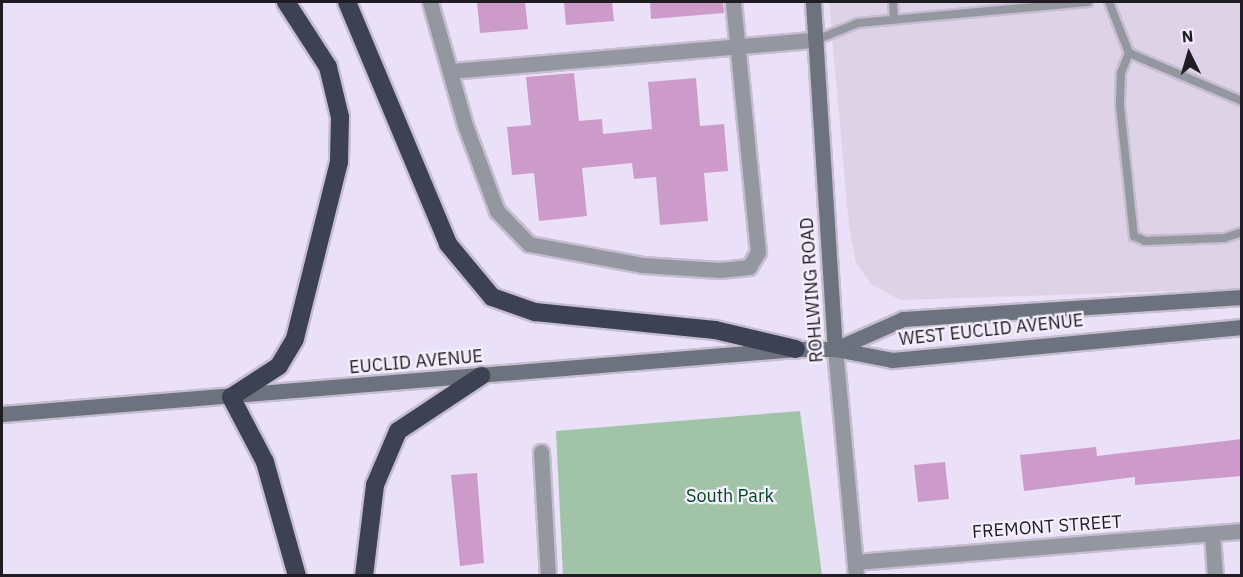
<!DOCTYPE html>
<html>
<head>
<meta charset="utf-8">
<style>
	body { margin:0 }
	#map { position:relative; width:1243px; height:577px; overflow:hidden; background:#eae0f7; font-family:"IBM Plex Sans",sans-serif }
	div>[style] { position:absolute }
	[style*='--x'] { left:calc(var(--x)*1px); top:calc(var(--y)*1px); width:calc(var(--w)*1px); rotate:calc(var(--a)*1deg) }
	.commercial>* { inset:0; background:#ded2e6 }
	.green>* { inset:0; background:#a1c3a8 }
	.building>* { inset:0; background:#cd9bc9 }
	.roads { filter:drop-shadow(2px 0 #c6bdd1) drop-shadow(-2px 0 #c6bdd1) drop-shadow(0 2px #c6bdd1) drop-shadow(0 -2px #c6bdd1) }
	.service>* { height:8px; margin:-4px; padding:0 4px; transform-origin:4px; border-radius:4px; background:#9497a0 }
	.minor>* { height:15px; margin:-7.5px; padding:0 7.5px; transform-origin:7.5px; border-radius:7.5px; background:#9497a0 }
	.tertiary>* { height:15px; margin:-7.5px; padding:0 7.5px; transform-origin:7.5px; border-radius:7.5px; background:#9497a0 }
	.secondary>* { height:15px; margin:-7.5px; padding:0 7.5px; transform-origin:7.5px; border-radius:7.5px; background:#6d727f }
	.motorway>* { height:18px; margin:-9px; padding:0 9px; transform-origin:9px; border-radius:9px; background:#3c4153 }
	span { translate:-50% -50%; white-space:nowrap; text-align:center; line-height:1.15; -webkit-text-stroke:4.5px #f5effd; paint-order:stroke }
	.street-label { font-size:18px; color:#201c24 }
	.park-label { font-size:18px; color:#004720 }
	.frame { position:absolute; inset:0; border:3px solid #201c24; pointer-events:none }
	.north { position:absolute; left:1159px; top:24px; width:60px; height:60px; -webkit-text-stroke:4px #f5effd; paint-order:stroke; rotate:355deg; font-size:16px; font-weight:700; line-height:24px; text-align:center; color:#201c24 }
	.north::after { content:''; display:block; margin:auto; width:21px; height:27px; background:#201c24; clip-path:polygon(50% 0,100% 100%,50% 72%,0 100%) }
</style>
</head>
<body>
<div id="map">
	<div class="commercial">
		<i style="clip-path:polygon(829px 2px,1241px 2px,1241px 289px,900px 300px,871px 284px,856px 263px,849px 226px)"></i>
	</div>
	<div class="green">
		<i style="clip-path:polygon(800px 411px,822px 575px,563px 575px,556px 431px)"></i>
	</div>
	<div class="building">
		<i style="clip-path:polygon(477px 2px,525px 2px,528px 29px,480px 33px)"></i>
		<i style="clip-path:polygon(564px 2px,612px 2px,614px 21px,566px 25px)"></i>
		<i style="clip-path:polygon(650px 2px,723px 2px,724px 13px,651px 19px)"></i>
		<i style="clip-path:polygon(574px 73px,579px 121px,602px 119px,603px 134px,652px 129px,648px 82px,696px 78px,700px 126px,724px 124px,728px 171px,704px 173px,708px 221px,660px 225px,656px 177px,634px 179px,632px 163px,582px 168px,587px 216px,539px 221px,534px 173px,512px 175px,507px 127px,531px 125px,526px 77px)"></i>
		<i style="clip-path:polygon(1242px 439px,1242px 476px,1135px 485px,1135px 477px,1024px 491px,1020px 455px,1096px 447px,1097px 456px)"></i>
		<i style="clip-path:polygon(945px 462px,949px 499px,918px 502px,914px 465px)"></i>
		<i style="clip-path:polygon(477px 473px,484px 563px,460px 566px,451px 475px)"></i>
	</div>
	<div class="roads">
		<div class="service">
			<i style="--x:893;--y:2;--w:17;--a:87"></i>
			<i style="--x:1109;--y:2;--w:55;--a:68.6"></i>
			<i style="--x:1129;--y:53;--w:123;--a:23"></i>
			<i style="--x:816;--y:40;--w:45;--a:-22"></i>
			<i style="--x:858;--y:23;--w:231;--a:-5.2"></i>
			<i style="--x:1129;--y:53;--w:22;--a:112"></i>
			<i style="--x:1121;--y:73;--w:33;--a:92"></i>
			<i style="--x:1120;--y:106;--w:131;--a:83.9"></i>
			<i style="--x:1134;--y:236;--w:12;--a:24"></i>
			<i style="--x:1145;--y:241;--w:79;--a:-2.2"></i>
			<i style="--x:1224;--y:238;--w:19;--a:-18"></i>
		</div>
		<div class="minor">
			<i style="--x:430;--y:2;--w:128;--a:74.1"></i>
			<i style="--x:465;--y:125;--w:92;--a:69.6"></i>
			<i style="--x:497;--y:211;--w:46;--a:45.9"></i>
			<i style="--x:529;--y:244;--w:115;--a:10.5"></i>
			<i style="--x:642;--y:265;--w:78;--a:3.7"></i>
			<i style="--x:720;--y:270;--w:29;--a:-6"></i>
			<i style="--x:749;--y:267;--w:17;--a:-59"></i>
			<i style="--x:758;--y:252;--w:251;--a:-95.7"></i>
			<i style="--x:451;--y:71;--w:366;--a:-4.9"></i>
			<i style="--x:541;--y:452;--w:124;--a:86.8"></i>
			<i style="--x:1212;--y:534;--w:42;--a:85.9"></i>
			<i style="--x:855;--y:562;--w:388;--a:-4.6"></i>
		</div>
		<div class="tertiary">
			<i style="--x:835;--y:349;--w:228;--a:84.7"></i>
		</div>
		<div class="secondary">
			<i style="--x:813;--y:2;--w:348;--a:86.4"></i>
			<i style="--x:835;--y:349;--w:74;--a:-23.8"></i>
			<i style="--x:903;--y:319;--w:340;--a:-3.7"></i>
			<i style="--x:2;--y:414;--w:797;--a:-4.68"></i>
			<i style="--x:796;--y:349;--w:39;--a:0"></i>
			<i style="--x:835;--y:349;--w:58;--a:10.9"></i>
			<i style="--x:892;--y:360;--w:352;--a:-5.4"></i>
		</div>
		<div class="motorway">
			<i style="--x:286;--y:2;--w:77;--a:57.1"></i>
			<i style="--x:328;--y:67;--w:51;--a:76.5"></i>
			<i style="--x:340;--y:117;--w:45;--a:91.3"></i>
			<i style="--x:339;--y:162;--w:182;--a:104"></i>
			<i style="--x:295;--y:339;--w:31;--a:121"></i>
			<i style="--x:279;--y:366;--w:57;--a:147.1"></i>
			<i style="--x:231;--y:397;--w:73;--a:62.4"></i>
			<i style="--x:265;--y:462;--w:118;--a:74.3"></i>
			<i style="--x:347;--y:2;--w:262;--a:67.3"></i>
			<i style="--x:448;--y:244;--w:69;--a:50.3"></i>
			<i style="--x:492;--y:297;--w:46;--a:19.2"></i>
			<i style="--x:535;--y:312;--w:181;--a:5.7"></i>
			<i style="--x:715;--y:330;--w:83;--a:13.2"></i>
			<i style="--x:364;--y:576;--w:92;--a:-83.1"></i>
			<i style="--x:375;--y:485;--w:59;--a:-66.9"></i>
			<i style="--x:398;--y:431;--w:100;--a:-33.5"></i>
		</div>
	</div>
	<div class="street-label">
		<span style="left:812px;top:290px;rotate:-94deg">ROHLWING ROAD</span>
		<span style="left:991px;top:330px;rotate:-6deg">WEST EUCLID AVENUE</span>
		<span style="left:416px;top:362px;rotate:-5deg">EUCLID AVENUE</span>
		<span style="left:1047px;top:527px;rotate:-4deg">FREMONT STREET</span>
	</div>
	<div class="park-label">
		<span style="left:730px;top:496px">South Park</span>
	</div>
	<div class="frame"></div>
	<div class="north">N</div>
</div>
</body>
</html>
